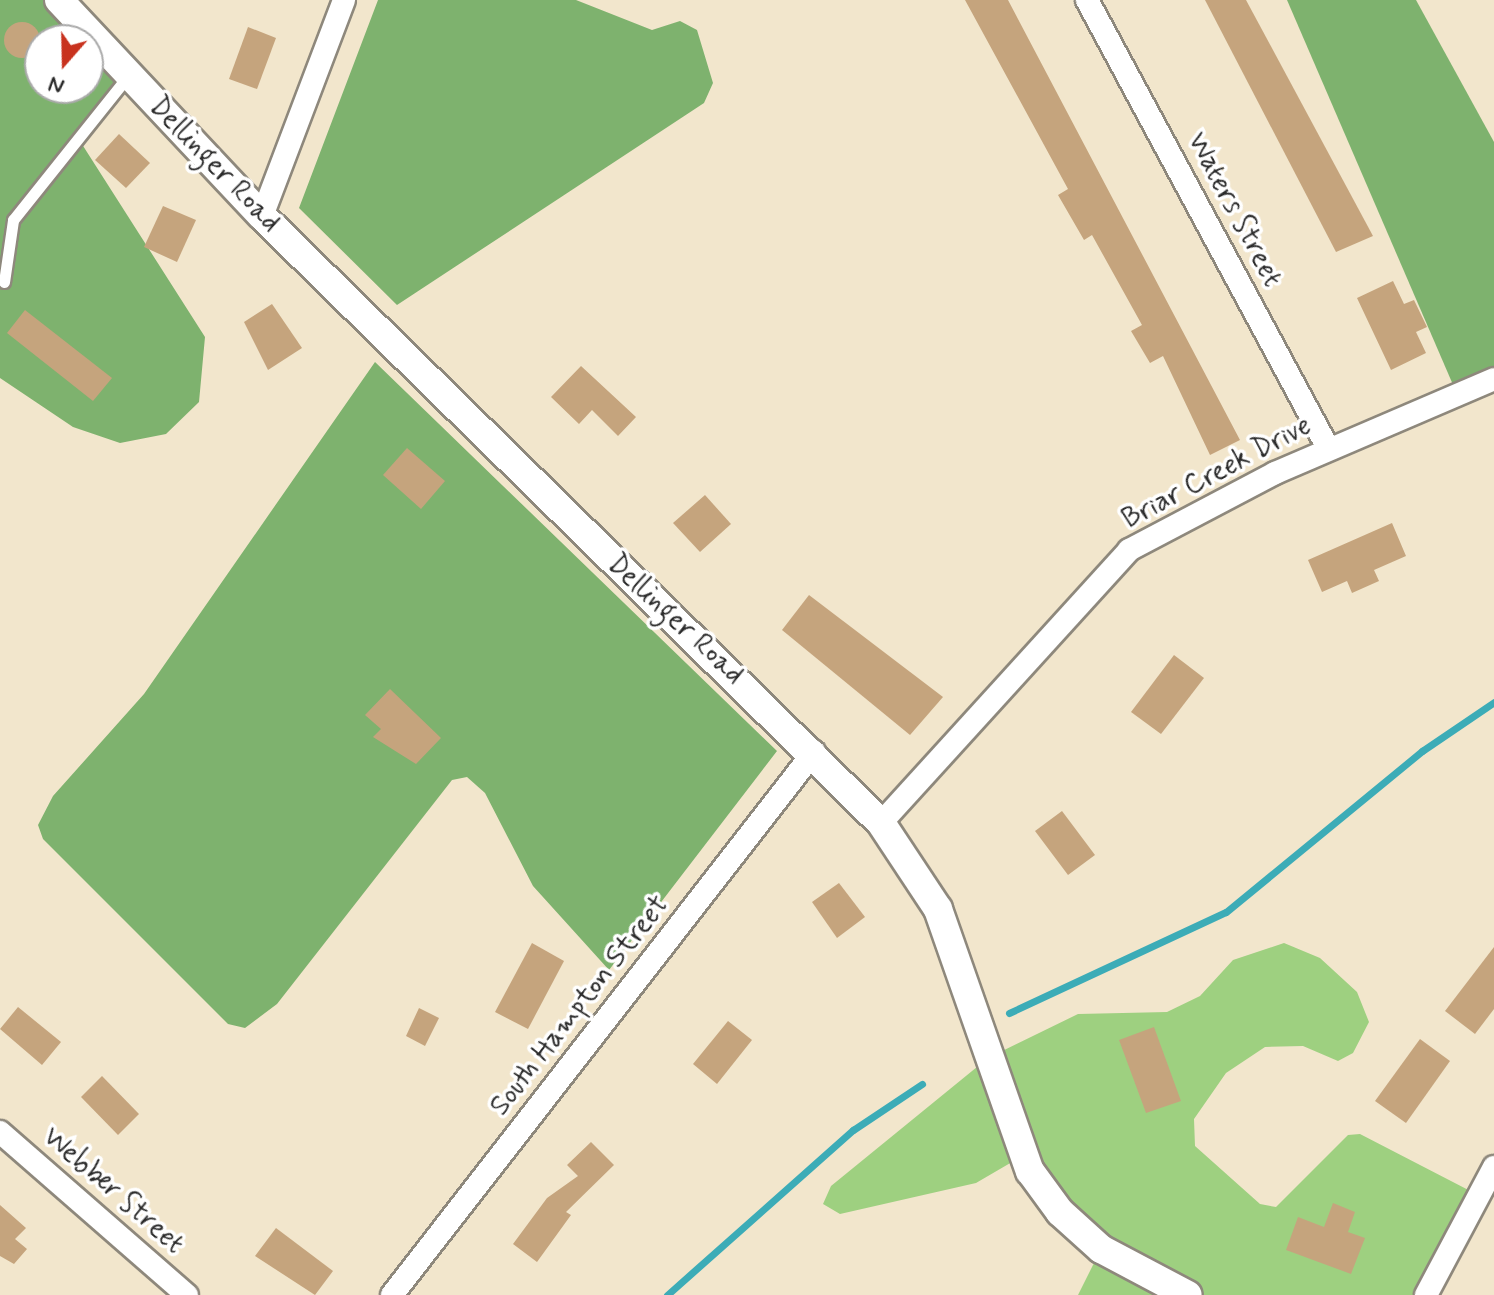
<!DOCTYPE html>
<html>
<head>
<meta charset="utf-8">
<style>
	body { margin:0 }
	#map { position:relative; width:1494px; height:1295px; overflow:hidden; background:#f2e6cc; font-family:Mynerve,sans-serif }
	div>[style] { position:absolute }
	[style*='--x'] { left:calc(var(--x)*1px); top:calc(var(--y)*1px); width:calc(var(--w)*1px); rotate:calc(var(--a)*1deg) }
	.green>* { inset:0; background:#9ed080 }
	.forest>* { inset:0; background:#7eb26e }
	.stream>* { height:7px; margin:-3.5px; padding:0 3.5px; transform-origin:3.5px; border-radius:3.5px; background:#3cacb7 }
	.building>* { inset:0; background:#c5a47d }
	.round { border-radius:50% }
	.roads { filter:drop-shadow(2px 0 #8e887c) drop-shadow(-2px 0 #8e887c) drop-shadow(0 2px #8e887c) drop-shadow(0 -2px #8e887c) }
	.service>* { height:11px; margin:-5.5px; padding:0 5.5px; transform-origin:5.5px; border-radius:5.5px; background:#fff }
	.minor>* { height:22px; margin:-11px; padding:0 11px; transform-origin:11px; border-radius:11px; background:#fff }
	.tertiary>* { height:28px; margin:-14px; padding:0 14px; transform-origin:14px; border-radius:14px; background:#fff }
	span { translate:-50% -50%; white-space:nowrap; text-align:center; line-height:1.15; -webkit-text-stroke:7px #fff; paint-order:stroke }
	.street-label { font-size:28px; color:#2b2b2b }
	.north { position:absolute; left:24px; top:24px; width:80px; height:80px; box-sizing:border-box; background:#fff; border:2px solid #aaa; border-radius:50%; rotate:200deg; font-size:22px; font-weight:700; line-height:32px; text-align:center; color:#2b2b2b }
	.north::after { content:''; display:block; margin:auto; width:28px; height:36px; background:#c8321e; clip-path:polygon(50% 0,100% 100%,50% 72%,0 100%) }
</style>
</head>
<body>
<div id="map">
	<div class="green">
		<i style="clip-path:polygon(1284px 943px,1320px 958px,1357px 992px,1369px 1022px,1353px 1053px,1338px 1061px,1303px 1046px,1265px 1047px,1226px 1073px,1194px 1119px,1195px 1146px,1260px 1204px,1276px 1207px,1348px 1135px,1360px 1134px,1480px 1196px,1426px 1295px,1078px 1295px,1101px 1249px,1024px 1155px,976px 1183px,840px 1214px,823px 1204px,831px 1186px,988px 1058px,1078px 1014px,1167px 1012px,1200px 996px,1233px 960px)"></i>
	</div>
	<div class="forest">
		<i style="clip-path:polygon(evenodd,0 0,64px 0,129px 76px,78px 138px,205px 337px,199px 402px,166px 434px,120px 443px,73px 427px,0 378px,0 0,40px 40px,88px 40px,88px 88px,40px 88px,40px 40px)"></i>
		<i style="clip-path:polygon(378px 0,576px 0,652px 30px,680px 21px,697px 30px,713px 83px,704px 103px,397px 305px,299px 208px)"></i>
		<i style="clip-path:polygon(1287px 0,1416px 0,1494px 142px,1494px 380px,1460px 401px)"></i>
		<i style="clip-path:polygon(375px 362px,777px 751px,609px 970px,533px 886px,485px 793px,467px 777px,452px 780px,277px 1004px,245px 1028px,228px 1024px,43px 839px,38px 825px,53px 796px,144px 694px)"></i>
	</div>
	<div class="stream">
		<i style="--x:1009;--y:1013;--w:239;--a:-25"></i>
		<i style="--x:1226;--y:912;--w:254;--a:-39.4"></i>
		<i style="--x:1422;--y:751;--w:87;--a:-34.2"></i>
		<i style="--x:667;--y:1295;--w:249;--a:-41.6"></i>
		<i style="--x:853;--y:1130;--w:83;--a:-33.7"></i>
	</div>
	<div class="building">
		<i style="clip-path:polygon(965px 0,1008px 0,1240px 440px,1210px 455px,1163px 356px,1150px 363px,1131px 331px,1142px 325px,1092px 235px,1084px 240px,1058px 195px,1068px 189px)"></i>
		<i style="clip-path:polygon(1205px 0,1246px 0,1373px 236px,1336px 252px)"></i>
		<i class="round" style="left:4px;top:22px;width:36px;height:36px"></i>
		<i style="clip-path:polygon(248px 27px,276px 38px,257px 89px,229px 79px)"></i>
		<i style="clip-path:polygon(119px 134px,150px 163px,126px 188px,95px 160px)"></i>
		<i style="clip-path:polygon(163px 206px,196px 220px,177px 262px,144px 247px)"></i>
		<i style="clip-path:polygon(1393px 281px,1404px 304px,1414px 300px,1427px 327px,1416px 332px,1426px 353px,1391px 370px,1357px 298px)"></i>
		<i style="clip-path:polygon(272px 304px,302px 348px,268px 370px,244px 322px)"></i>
		<i style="clip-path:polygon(25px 310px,112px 378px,93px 401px,7px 333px)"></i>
		<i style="clip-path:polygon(581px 366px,636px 417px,618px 436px,592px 410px,579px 424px,551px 397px)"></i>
		<i style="clip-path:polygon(407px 448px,445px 481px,421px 509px,383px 475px)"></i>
		<i style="clip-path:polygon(705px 495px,731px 524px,700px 552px,673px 523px)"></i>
		<i style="clip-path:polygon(1392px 523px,1406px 556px,1374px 570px,1379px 581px,1352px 593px,1347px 581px,1322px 592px,1308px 560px)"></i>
		<i style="clip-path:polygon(809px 595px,943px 697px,910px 735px,782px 630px)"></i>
		<i style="clip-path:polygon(1174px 655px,1204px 678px,1161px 734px,1131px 712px)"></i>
		<i style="clip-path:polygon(390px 689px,441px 738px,416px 764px,373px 737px,381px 729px,365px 715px)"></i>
		<i style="clip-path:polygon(1062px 811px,1095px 855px,1068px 875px,1035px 831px)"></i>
		<i style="clip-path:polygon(839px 883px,865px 917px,837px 938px,812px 902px)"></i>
		<i style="clip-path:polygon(532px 943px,564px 961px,528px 1029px,495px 1012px)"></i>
		<i style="clip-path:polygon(1494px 947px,1494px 1009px,1475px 1034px,1445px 1011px)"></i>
		<i style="clip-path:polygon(18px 1007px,61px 1042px,42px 1065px,0 1029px)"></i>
		<i style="clip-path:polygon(419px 1008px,439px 1018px,425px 1046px,406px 1036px)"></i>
		<i style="clip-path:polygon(728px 1021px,752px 1040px,717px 1084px,693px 1064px)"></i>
		<i style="clip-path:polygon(1154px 1027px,1181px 1101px,1146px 1113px,1119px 1040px)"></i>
		<i style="clip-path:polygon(1420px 1039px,1450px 1061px,1406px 1123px,1375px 1101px)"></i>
		<i style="clip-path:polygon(102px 1076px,139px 1114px,118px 1135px,81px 1097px)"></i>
		<i style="clip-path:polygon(591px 1142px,614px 1165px,566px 1212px,571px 1215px,537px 1262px,513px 1244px,547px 1198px,578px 1176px,567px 1165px)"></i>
		<i style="clip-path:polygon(1333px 1203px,1355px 1212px,1348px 1232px,1365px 1238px,1351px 1274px,1286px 1250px,1298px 1217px,1324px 1227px)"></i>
		<i style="clip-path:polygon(0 1205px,26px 1228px,15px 1239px,27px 1249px,14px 1264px,0 1256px)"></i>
		<i style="clip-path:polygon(276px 1228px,333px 1271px,315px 1295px,255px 1256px)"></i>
	</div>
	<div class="roads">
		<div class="service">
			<i style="--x:4;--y:282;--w:63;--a:-81.7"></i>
			<i style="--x:13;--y:220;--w:184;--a:-51.4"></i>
		</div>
		<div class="minor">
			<i style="--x:1087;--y:0;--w:509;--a:61.72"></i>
			<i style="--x:262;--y:216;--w:231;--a:-69.2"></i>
			<i style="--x:881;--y:823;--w:369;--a:-47.7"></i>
			<i style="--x:1129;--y:550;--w:165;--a:-27.8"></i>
			<i style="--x:1275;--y:473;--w:238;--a:-23.2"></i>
			<i style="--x:0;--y:1132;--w:248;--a:41.1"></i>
			<i style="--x:392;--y:1295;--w:688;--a:-52.15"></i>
			<i style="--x:1426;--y:1295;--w:145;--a:-62"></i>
		</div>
		<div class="tertiary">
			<i style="--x:59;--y:0;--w:296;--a:46.8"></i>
			<i style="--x:262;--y:216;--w:867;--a:44.44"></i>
			<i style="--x:881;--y:823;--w:103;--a:56.5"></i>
			<i style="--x:938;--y:909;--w:278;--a:70.7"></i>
			<i style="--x:1030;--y:1171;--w:51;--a:53.8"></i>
			<i style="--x:1060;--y:1212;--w:55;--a:42.1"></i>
			<i style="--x:1101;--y:1249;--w:98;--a:27.9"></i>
		</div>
	</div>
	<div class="street-label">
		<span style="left:214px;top:165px;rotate:46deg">Dellinger Road</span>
		<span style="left:1234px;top:210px;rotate:62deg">Waters Street</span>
		<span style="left:1217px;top:473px;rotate:-28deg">Briar Creek Drive</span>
		<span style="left:675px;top:620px;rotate:43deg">Dellinger Road</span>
		<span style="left:580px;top:1006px;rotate:-52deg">South Hampton Street</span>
		<span style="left:113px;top:1191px;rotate:41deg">Webber Street</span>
	</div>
	<div class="north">N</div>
</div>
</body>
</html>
